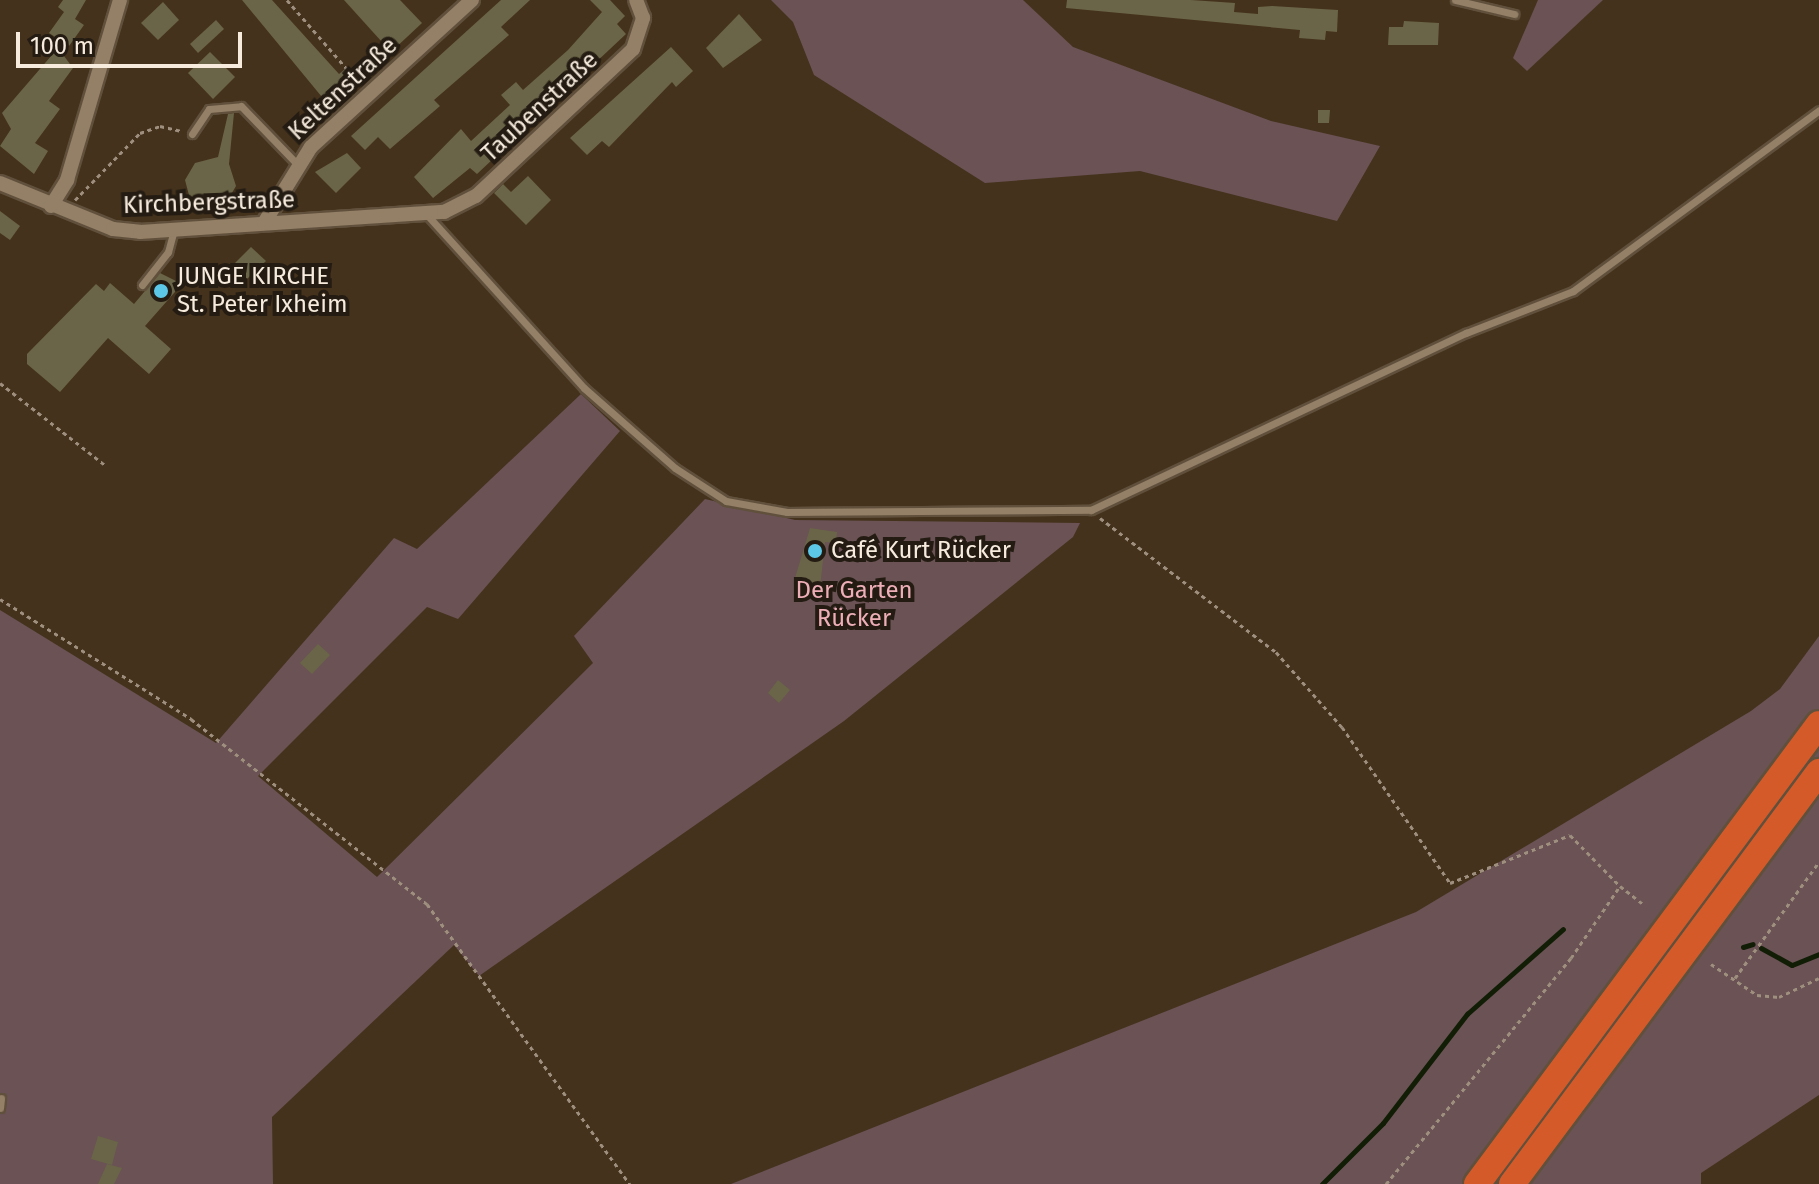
<!DOCTYPE html>
<html>
<head>
<meta charset="utf-8">
<style>
	body { margin:0 }
	#map { position:relative; width:1819px; height:1184px; overflow:hidden; background:#45321c; font-family:"Fira Sans",sans-serif }
	div>[style] { position:absolute }
	[style*='--x'] { left:calc(var(--x)*1px); top:calc(var(--y)*1px); width:calc(var(--w)*1px); rotate:calc(var(--a)*1deg) }
	.green>* { inset:0; background:#6a5255 }
	.stream>* { height:5px; margin:-2.5px; padding:0 2.5px; transform-origin:2.5px; border-radius:2.5px; background:#121d06 }
	.building>* { inset:0; background:#6a6548 }
	.path>* { height:3px; margin-top:-1.5px; transform-origin:0; background:repeating-linear-gradient(90deg,#9e8f7e 0 4px,transparent 0 8px) }
	.roads { filter:drop-shadow(2px 0 #60503c) drop-shadow(-2px 0 #60503c) drop-shadow(0 2px #60503c) drop-shadow(0 -2px #60503c) }
	.service>* { height:7px; margin:-3.5px; padding:0 3.5px; transform-origin:3.5px; border-radius:3.5px; background:#947f67 }
	.minor>* { height:14px; margin:-7px; padding:0 7px; transform-origin:7px; border-radius:7px; background:#947f67 }
	.motorway>* { height:26px; margin:-13px; padding:0 13px; transform-origin:13px; border-radius:13px; background:#d55a29 }
	.dots>* { width:22px; height:22px; translate:-50% -50%; box-sizing:border-box; border:4px solid #241c12; border-radius:50% }
	span { translate:-50% -50%; white-space:nowrap; text-align:center; line-height:1.15; -webkit-text-stroke:8px #241c12; paint-order:stroke }
	.street-label { font-size:24px; color:#f6ebdd }
	.poi-label { font-size:24px; color:#f6ebdd }
	.left { translate:0 -50%; text-align:left }
	.park-label { font-size:24px; color:#edaeb7 }
	.scale { position:absolute; left:16px; top:32px; width:226px; height:36px; box-sizing:border-box; border:4px solid #f6ebdd; border-top:0; padding-left:10px; font-size:24px; line-height:28px; white-space:nowrap; color:#f6ebdd; -webkit-text-stroke:6px #241c12; paint-order:stroke }
</style>
</head>
<body>
<div id="map">
	<div class="green">
		<i style="clip-path:polygon(771px 0,1023px 0,1073px 47px,1271px 121px,1380px 146px,1337px 221px,1140px 171px,985px 183px,814px 75px,793px 22px)"></i>
		<i style="clip-path:polygon(1538px 0,1603px 0,1527px 71px,1513px 58px)"></i>
		<i style="clip-path:polygon(581px 394px,620px 431px,458px 619px,427px 607px,258px 776px,377px 877px,593px 663px,574px 636px,705px 499px,795px 520px,1080px 523px,1073px 537px,844px 721px,479px 976px,454px 945px,272px 1117px,273px 1184px,0 1184px,0 610px,216px 743px,394px 538px,417px 549px)"></i>
		<i style="clip-path:polygon(1819px 636px,1819px 1095px,1701px 1173px,1701px 1184px,731px 1184px,1416px 912px,1751px 711px,1780px 689px)"></i>
	</div>
	<div class="stream">
		<i style="--x:1743;--y:947;--w:10;--a:-17"></i>
		<i style="--x:1761;--y:948;--w:35;--a:29"></i>
		<i style="--x:1792;--y:965;--w:29;--a:-22"></i>
		<i style="--x:1322;--y:1184;--w:86;--a:-45"></i>
		<i style="--x:1383;--y:1123;--w:138;--a:-52.4"></i>
		<i style="--x:1467;--y:1014;--w:128;--a:-41.5"></i>
	</div>
	<div class="building">
		<i style="clip-path:polygon(63px 0,86px 0,75px 19px,84px 25px,69px 46px,49px 33px,64px 12px,58px 7px)"></i>
		<i style="clip-path:polygon(242px 0,272px 0,339px 74px,345px 69px,358px 84px,331px 108px)"></i>
		<i style="clip-path:polygon(344px 0,400px 0,422px 23px,391px 52px)"></i>
		<i style="clip-path:polygon(501px 0,530px 0,501px 27px,509px 35px,434px 100px,440px 106px,390px 149px,378px 137px,365px 150px,351px 136px)"></i>
		<i style="clip-path:polygon(590px 0,610px 0,625px 16px,617px 24px,626px 34px,477px 174px,470px 168px,433px 198px,414px 177px,461px 129px,471px 141px,510px 105px,501px 95px,516px 82px,523px 90px,568px 50px,602px 12px)"></i>
		<i style="clip-path:polygon(1067px 0,1191px 0,1235px 3px,1234px 12px,1258px 14px,1258px 7px,1272px 6px,1338px 10px,1337px 32px,1326px 31px,1325px 40px,1299px 38px,1300px 30px,1066px 8px)"></i>
		<i style="clip-path:polygon(163px 2px,179px 20px,158px 40px,141px 23px)"></i>
		<i style="clip-path:polygon(739px 14px,762px 40px,723px 68px,706px 48px)"></i>
		<i style="clip-path:polygon(216px 20px,224px 29px,198px 53px,190px 44px)"></i>
		<i style="clip-path:polygon(1404px 21px,1439px 23px,1438px 45px,1388px 45px,1389px 27px,1403px 27px)"></i>
		<i style="clip-path:polygon(671px 47px,693px 71px,676px 87px,672px 82px,609px 147px,602px 141px,587px 155px,570px 138px)"></i>
		<i style="clip-path:polygon(58px 48px,73px 68px,49px 101px,60px 109px,35px 143px,48px 151px,34px 174px,0 146px,11px 129px,2px 113px)"></i>
		<i style="clip-path:polygon(210px 52px,235px 77px,213px 99px,188px 73px)"></i>
		<i style="clip-path:polygon(1318px 110px,1330px 110px,1329px 123px,1318px 123px)"></i>
		<i style="clip-path:polygon(234px 113px,229px 164px,236px 186px,226px 203px,207px 209px,190px 199px,185px 180px,195px 163px,218px 157px,228px 114px)"></i>
		<i style="clip-path:polygon(347px 153px,361px 168px,336px 193px,315px 172px)"></i>
		<i style="clip-path:polygon(528px 176px,551px 200px,526px 225px,494px 193px,503px 184px,511px 192px)"></i>
		<i style="clip-path:polygon(0 211px,20px 226px,10px 240px,0 233px)"></i>
		<i style="clip-path:polygon(251px 247px,266px 261px,247px 279px,233px 265px)"></i>
		<i style="clip-path:polygon(160px 273px,182px 284px,145px 326px,171px 349px,149px 374px,108px 338px,60px 392px,27px 364px,27px 354px,96px 284px,104px 291px,110px 283px,134px 304px)"></i>
		<i style="clip-path:polygon(810px 528px,837px 532px,836px 543px,825px 542px,819px 597px,805px 595px,807px 584px,795px 578px)"></i>
		<i style="clip-path:polygon(318px 644px,330px 655px,312px 674px,300px 663px)"></i>
		<i style="clip-path:polygon(778px 680px,790px 690px,779px 703px,768px 693px)"></i>
		<i style="clip-path:polygon(98px 1136px,118px 1142px,112px 1165px,91px 1159px)"></i>
		<i style="clip-path:polygon(107px 1164px,122px 1168px,114px 1184px,98px 1184px)"></i>
	</div>
	<div class="path">
		<i style="--x:287;--y:0;--w:113;--a:49"></i>
		<i style="--x:75;--y:200;--w:93;--a:-45.9"></i>
		<i style="--x:140;--y:133;--w:21;--a:-19"></i>
		<i style="--x:160;--y:126;--w:22;--a:13"></i>
		<i style="--x:0;--y:383;--w:133;--a:38"></i>
		<i style="--x:1100;--y:518;--w:221;--a:37.3"></i>
		<i style="--x:1276;--y:652;--w:100;--a:48.7"></i>
		<i style="--x:1342;--y:727;--w:190;--a:55.3"></i>
		<i style="--x:1450;--y:883;--w:129;--a:-21.8"></i>
		<i style="--x:1570;--y:835;--w:71;--a:45.6"></i>
		<i style="--x:0;--y:599;--w:226;--a:32.1"></i>
		<i style="--x:191;--y:719;--w:300;--a:38.1"></i>
		<i style="--x:427;--y:904;--w:346;--a:54.1"></i>
		<i style="--x:1711;--y:964;--w:55;--a:34"></i>
		<i style="--x:1757;--y:995;--w:22;--a:5"></i>
		<i style="--x:1779;--y:997;--w:44;--a:-25.4"></i>
		<i style="--x:1735;--y:978;--w:143;--a:-54.1"></i>
		<i style="--x:1386;--y:1184;--w:292;--a:-50.7"></i>
		<i style="--x:1571;--y:958;--w:87;--a:-55.8"></i>
		<i style="--x:1620;--y:886;--w:31;--a:38"></i>
	</div>
	<div class="roads">
		<div class="service">
			<i style="--x:1455;--y:0;--w:61;--a:13.3"></i>
			<i style="--x:192;--y:134;--w:30;--a:-56"></i>
			<i style="--x:209;--y:109;--w:32;--a:-5"></i>
			<i style="--x:241;--y:106;--w:81;--a:46"></i>
			<i style="--x:428;--y:216;--w:232;--a:47.8"></i>
			<i style="--x:584;--y:388;--w:121;--a:41.3"></i>
			<i style="--x:675;--y:468;--w:61;--a:32.9"></i>
			<i style="--x:726;--y:501;--w:62;--a:10.2"></i>
			<i style="--x:787;--y:512;--w:304;--a:-0.4"></i>
			<i style="--x:1091;--y:510;--w:415;--a:-25.3"></i>
			<i style="--x:1466;--y:333;--w:115;--a:-21.4"></i>
			<i style="--x:1573;--y:291;--w:305;--a:-36.3"></i>
			<i style="--x:142;--y:285;--w:42;--a:-51.8"></i>
			<i style="--x:168;--y:252;--w:23;--a:-75"></i>
			<i style="--x:0;--y:1108;--w:10;--a:-84"></i>
		</div>
		<div class="minor">
			<i style="--x:0;--y:183;--w:122;--a:22.2"></i>
			<i style="--x:113;--y:229;--w:27;--a:6"></i>
			<i style="--x:140;--y:232;--w:305;--a:-3.8"></i>
			<i style="--x:444;--y:212;--w:36;--a:-27"></i>
			<i style="--x:476;--y:196;--w:215;--a:-43.1"></i>
			<i style="--x:633;--y:49;--w:33;--a:-72"></i>
			<i style="--x:643;--y:18;--w:19;--a:-111"></i>
			<i style="--x:51;--y:206;--w:31;--a:-58"></i>
			<i style="--x:67;--y:180;--w:188;--a:-73.6"></i>
			<i style="--x:264;--y:223;--w:89;--a:-58.3"></i>
			<i style="--x:311;--y:147;--w:218;--a:-42.4"></i>
		</div>
		<div class="motorway">
			<i style="--x:1477;--y:1184;--w:573;--a:-53.37"></i>
			<i style="--x:1512;--y:1184;--w:514;--a:-53.31"></i>
		</div>
	</div>
	<div class="dots">
		<i style="left:161px;top:291px;background:#5dc7e8"></i>
		<i style="left:815px;top:551px;background:#5dc7e8"></i>
	</div>
	<div class="street-label">
		<span style="left:343px;top:89px;rotate:-43deg">Keltenstraße</span>
		<span style="left:540px;top:107px;rotate:-43deg">Taubenstraße</span>
		<span style="left:209px;top:203px;rotate:-2deg">Kirchbergstraße</span>
	</div>
	<div class="poi-label">
		<span class="left" style="left:177px;top:291px">JUNGE KIRCHE<br>St. Peter Ixheim</span>
		<span class="left" style="left:831px;top:551px">Café Kurt Rücker</span>
	</div>
	<div class="park-label">
		<span style="left:854px;top:605px">Der Garten<br>Rücker</span>
	</div>
	<div class="scale">100 m</div>
</div>
</body>
</html>
